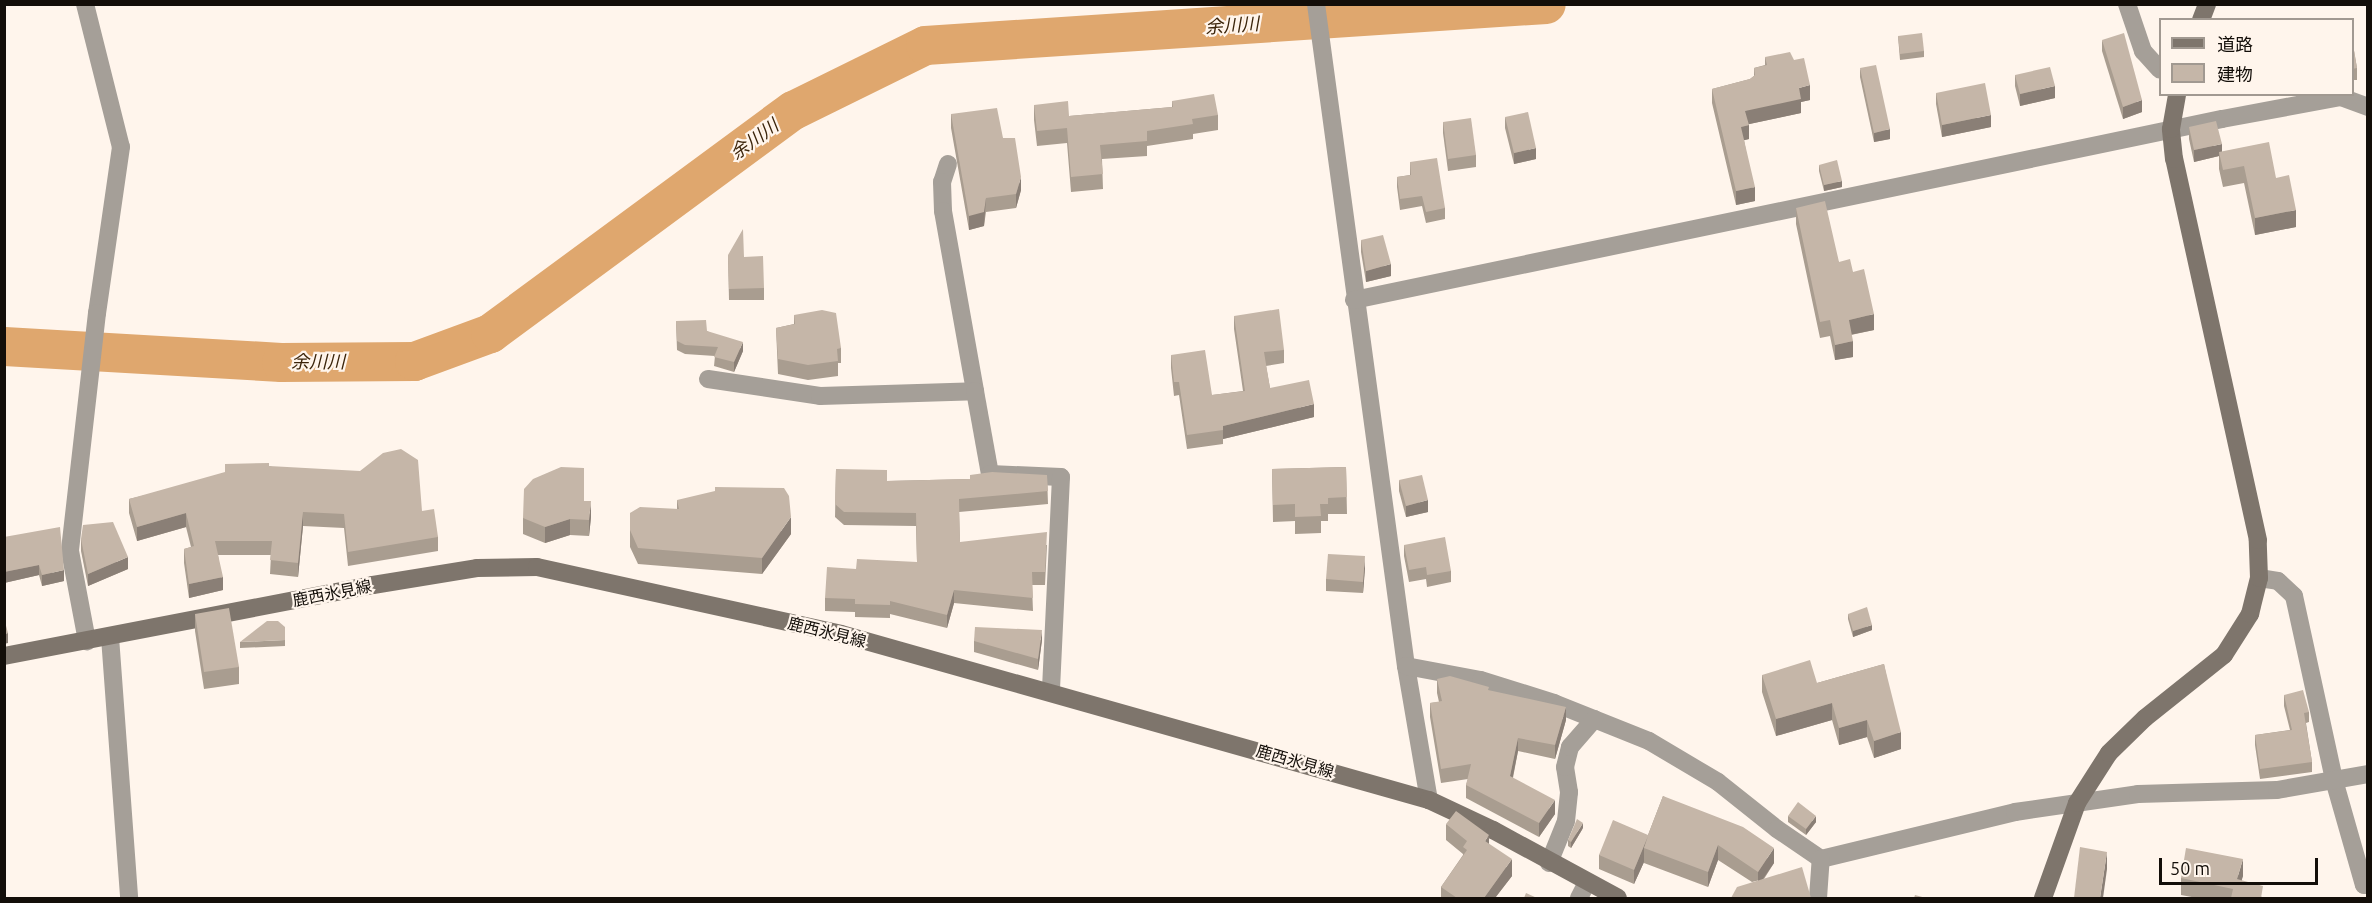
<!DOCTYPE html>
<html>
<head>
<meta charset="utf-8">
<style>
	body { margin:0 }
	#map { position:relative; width:2372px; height:903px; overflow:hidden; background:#fff5ec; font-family:Ubuntu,"Noto Sans JP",sans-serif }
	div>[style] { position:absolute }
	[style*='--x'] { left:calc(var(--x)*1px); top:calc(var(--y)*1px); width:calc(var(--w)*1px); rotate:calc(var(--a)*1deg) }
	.river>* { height:39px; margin:-19.5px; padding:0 19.5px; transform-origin:19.5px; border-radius:19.5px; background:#dfa76e }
	.street>* { height:18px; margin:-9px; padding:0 9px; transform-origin:9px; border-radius:9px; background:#a59f98 }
	.secondary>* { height:18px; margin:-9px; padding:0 9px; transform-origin:9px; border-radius:9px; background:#7e756c }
	.wall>* { inset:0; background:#a99d90 }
	.shaded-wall>* { inset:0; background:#8a7f76 }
	.building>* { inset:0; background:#c5b6a8 }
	span { translate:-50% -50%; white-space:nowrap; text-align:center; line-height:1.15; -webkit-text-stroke:4.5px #fff5ec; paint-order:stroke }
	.street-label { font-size:16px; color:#130e09 }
	.water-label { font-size:18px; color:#3b240a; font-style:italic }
	.frame { position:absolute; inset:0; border:6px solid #130e09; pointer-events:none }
	.legend { position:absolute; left:2159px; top:18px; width:195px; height:78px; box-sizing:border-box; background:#fff5ec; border:2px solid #a19991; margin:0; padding:8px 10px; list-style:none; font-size:18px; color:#130e09 }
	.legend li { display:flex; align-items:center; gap:12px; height:30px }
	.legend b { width:30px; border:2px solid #a19991 }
	.scale { position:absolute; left:2159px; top:858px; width:159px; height:27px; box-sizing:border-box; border:3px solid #130e09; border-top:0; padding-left:8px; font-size:18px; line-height:21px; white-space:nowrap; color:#130e09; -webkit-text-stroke:4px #fff5ec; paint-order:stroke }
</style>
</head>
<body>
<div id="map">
	<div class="river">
		<i style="--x:4;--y:346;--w:277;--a:3.3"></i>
		<i style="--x:281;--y:362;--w:133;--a:-0.4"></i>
		<i style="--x:414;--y:361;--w:81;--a:-20.2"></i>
		<i style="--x:490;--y:333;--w:376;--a:-36.4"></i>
		<i style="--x:793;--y:110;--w:147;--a:-26.2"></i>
		<i style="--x:925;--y:45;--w:622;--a:-3.78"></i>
	</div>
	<div class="street">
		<i style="--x:85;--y:4;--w:147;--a:75.9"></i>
		<i style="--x:121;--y:147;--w:168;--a:98.2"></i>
		<i style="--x:97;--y:313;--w:240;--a:96.5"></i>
		<i style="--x:70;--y:551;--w:92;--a:79.3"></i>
		<i style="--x:1316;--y:4;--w:668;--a:82.26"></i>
		<i style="--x:1406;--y:666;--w:136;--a:80.3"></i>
		<i style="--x:2127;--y:4;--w:50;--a:71.2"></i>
		<i style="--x:2143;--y:51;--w:25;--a:48"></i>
		<i style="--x:948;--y:164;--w:19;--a:108"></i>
		<i style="--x:942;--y:182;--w:29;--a:88"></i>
		<i style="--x:943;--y:211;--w:183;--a:79.9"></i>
		<i style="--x:1354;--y:300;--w:887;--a:-11.78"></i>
		<i style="--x:2222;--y:119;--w:121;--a:-10.5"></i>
		<i style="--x:2341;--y:97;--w:29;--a:20"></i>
		<i style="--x:708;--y:379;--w:113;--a:8.6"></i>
		<i style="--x:820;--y:396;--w:155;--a:-1.8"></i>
		<i style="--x:975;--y:391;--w:84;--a:79.8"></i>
		<i style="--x:990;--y:474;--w:71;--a:2.4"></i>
		<i style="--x:1061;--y:477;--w:215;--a:92.7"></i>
		<i style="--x:2259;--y:578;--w:19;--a:9"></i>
		<i style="--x:2278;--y:581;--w:22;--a:43"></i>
		<i style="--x:2294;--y:596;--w:188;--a:77.7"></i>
		<i style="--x:2334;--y:780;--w:109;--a:74.1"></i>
		<i style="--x:2364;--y:885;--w:4;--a:0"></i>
		<i style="--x:110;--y:637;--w:262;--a:85.8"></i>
		<i style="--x:1406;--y:666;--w:76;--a:10.6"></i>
		<i style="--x:1481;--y:680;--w:77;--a:17.5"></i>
		<i style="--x:1554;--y:703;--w:102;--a:21.8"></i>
		<i style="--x:1649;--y:741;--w:80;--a:30.7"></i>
		<i style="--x:1718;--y:782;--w:75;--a:38.5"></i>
		<i style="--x:1777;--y:829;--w:53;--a:34.3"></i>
		<i style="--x:1821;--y:859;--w:200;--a:-13.6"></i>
		<i style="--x:2015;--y:812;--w:124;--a:-8.3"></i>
		<i style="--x:2138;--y:794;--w:139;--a:-1.6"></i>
		<i style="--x:2277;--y:790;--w:92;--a:-10"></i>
		<i style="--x:1549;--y:863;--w:45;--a:-68"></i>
		<i style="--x:1566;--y:821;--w:29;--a:-84"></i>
		<i style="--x:1569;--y:792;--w:25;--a:-99"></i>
		<i style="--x:1565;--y:767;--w:21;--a:-76"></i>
		<i style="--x:1570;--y:747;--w:37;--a:-49"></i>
		<i style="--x:1579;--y:898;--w:16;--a:-63"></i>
		<i style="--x:1818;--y:898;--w:39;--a:-86"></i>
	</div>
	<div class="secondary">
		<i style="--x:2201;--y:20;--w:17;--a:-69"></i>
		<i style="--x:4;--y:656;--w:376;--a:-10.9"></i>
		<i style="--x:373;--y:585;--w:105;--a:-9.3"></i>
		<i style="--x:477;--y:568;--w:60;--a:-1"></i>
		<i style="--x:537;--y:567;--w:311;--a:12.4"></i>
		<i style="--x:841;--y:634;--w:611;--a:15.77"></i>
		<i style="--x:1429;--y:800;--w:71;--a:25.1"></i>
		<i style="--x:1493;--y:830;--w:142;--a:28.5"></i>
		<i style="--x:2043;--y:898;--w:101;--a:-70.3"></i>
		<i style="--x:2077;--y:803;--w:59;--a:-57.4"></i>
		<i style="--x:2109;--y:753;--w:50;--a:-44.2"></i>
		<i style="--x:2145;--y:718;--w:101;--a:-38.6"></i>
		<i style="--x:2224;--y:655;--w:49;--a:-57.6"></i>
		<i style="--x:2250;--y:614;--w:37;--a:-76"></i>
		<i style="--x:2259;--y:578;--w:38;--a:-92"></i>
		<i style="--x:2258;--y:540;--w:390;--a:-102.4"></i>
		<i style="--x:2174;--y:159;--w:30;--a:-96"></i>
		<i style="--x:2171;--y:129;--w:36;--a:-80"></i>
	</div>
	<div class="wall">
		<i style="clip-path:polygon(1898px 36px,1924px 51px,1924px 57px,1900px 60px)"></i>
		<i style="clip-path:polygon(2352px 39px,2357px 68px,2357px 80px,2352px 80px)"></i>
		<i style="clip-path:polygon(2102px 40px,2142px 112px,2123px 119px,2102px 51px)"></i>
		<i style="clip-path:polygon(1765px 57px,1810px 100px,1801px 102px,1801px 113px,1749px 124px,1749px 139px,1744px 140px,1755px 201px,1736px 205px,1712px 103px,1712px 89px,1750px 79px,1754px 76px,1754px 68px,1765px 65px)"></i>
		<i style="clip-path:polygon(1860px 68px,1890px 139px,1874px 142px,1860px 77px)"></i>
		<i style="clip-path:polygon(2015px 75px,2055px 98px,2020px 106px,2015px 86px)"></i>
		<i style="clip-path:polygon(1936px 93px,1991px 127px,1942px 137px,1936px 104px)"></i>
		<i style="clip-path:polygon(1172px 101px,1218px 115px,1218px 130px,1193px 134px,1193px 139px,1147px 146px,1147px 156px,1102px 159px,1103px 189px,1071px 192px,1067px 143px,1037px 146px,1034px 120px,1034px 105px,1069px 116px,1172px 107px)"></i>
		<i style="clip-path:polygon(951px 114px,1003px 138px,1021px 190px,1016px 208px,986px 212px,984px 226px,969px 230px,951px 128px)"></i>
		<i style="clip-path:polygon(1505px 117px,1536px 159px,1514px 164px,1505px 128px)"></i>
		<i style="clip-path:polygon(1443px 122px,1476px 155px,1476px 167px,1448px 171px,1443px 133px)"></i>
		<i style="clip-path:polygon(2189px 127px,2222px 152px,2276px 178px,2296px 227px,2255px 235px,2244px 183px,2223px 187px,2219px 169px,2219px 156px,2194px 162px,2189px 139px)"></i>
		<i style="clip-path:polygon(1410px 162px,1445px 208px,1445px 219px,1426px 223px,1422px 206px,1400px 210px,1397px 187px,1397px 177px,1410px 175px)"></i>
		<i style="clip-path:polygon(1819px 165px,1842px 187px,1824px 191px,1819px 171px)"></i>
		<i style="clip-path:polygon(1796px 208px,1839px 262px,1853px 272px,1874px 330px,1851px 335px,1853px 357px,1835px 360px,1830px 336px,1820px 338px,1796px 224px)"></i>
		<i style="clip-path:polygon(1361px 240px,1391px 276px,1366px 282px,1361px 252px)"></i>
		<i style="clip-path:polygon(728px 255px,744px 257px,764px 288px,764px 300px,729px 300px)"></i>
		<i style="clip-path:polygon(794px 315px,841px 348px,841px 363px,838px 363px,838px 376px,808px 380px,778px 374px,776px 328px,794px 324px)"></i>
		<i style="clip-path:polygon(1234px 316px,1284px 350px,1284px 363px,1266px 366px,1270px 388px,1314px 417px,1223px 439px,1223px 444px,1187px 449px,1179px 395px,1174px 396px,1171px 368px,1171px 355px,1212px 395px,1243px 391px,1234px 329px)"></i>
		<i style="clip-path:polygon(676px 321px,707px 331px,743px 351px,734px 372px,714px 366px,715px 356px,685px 354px,677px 350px)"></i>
		<i style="clip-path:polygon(269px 466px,422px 511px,438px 537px,438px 551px,348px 566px,344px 528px,303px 526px,298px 577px,270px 574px,271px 555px,218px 555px,223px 590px,189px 598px,184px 563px,184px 549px,191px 547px,186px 527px,137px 541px,129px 513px,129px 499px)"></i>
		<i style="clip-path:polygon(1346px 467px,1347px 514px,1328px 514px,1328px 521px,1321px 521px,1321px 533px,1295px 534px,1295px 521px,1273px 522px,1272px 469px)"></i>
		<i style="clip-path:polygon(836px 469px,887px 481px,970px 479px,1047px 475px,1048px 504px,959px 512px,960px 542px,1047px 545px,1045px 585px,1032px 585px,1033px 611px,954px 603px,947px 628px,890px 614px,890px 618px,855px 617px,855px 612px,825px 611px,825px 598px,856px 569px,917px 562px,916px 526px,844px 525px,835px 517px)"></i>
		<i style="clip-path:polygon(1399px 480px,1428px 512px,1406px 517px,1399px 491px)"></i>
		<i style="clip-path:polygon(677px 500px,791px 534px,762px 574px,638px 564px,630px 547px,630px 513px,677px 509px)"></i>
		<i style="clip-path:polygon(584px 501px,591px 517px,589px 536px,570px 535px,545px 543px,523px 534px,523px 518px)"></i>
		<i style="clip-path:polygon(4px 537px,64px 581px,42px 586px,39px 575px,4px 583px)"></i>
		<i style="clip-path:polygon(81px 539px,128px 569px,88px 586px,81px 551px)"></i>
		<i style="clip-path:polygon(1404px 545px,1451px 571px,1451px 582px,1427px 587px,1426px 579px,1409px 582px,1404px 556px)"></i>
		<i style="clip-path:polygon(1365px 568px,1363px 593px,1326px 591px,1326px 579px)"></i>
		<i style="clip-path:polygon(195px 614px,239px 667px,239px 684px,204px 689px,195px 631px)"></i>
		<i style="clip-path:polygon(1848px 614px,1872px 630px,1853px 637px,1848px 619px)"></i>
		<i style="clip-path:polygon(285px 640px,285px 646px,240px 648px,240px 642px)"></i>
		<i style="clip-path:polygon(1042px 640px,1038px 670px,974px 652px,974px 641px)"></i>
		<i style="clip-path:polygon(1884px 664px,1901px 749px,1874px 758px,1867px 737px,1839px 745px,1832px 720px,1776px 736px,1762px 692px,1762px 675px,1817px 683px)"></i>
		<i style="clip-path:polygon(1437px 679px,1489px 690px,1566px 720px,1555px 759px,1518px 751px,1513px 778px,1555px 814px,1539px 837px,1466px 798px,1466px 785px,1468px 779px,1441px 783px,1430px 717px,1430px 703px,1439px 702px,1437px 693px)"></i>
		<i style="clip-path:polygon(2284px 695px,2309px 712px,2309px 722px,2306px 723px,2312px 762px,2312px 772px,2260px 779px,2255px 745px,2255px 735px,2290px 730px,2284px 706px)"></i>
		<i style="clip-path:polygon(1663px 796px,1774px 863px,1764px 879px,1752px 882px,1718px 860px,1708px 887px,1644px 863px,1644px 862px,1634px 884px,1599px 869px,1599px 855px,1648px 835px)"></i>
		<i style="clip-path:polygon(1788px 816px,1816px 822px,1806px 835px,1788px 822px)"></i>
		<i style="clip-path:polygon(1446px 824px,1489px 844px,1512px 876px,1495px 898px,1441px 898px,1441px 887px,1463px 855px,1463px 854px,1446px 840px)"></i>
		<i style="clip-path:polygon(1583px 828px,1571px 848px,1568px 846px,1568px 840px)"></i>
		<i style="clip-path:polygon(2243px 876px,2241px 880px,2263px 898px,2197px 898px,2181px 895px,2181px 878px)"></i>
	</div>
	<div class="shaded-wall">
		<i style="clip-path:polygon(1810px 85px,1810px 100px,1801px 102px,1801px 113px,1745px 125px,1745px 111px,1799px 88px)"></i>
		<i style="clip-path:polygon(2055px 86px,2055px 98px,2020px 106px,2020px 94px)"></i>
		<i style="clip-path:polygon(2142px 100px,2142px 112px,2123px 119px,2123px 107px)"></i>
		<i style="clip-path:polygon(1991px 115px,1991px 127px,1942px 137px,1942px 125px)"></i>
		<i style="clip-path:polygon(1749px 125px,1749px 139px,1741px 141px,1741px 127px)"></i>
		<i style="clip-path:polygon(1890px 129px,1890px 139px,1874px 142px,1874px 133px)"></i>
		<i style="clip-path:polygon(2222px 144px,2222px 155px,2219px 152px,2219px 156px,2194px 162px,2194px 150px)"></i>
		<i style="clip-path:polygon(1536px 148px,1536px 159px,1514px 164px,1514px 153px)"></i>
		<i style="clip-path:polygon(1021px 177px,1021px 190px,1016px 208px,1016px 194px)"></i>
		<i style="clip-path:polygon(1842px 181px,1842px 187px,1824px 191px,1824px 185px)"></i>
		<i style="clip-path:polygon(1755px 187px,1755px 201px,1736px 205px,1736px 191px)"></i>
		<i style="clip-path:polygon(986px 198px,984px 226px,969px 230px,969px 216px)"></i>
		<i style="clip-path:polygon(2296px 210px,2296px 227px,2255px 235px,2255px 218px)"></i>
		<i style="clip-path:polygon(1391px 264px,1391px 276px,1366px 282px,1366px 271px)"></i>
		<i style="clip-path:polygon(1874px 314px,1874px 330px,1849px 335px,1849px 320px)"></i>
		<i style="clip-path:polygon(1853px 341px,1853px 357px,1835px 360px,1835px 345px)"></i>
		<i style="clip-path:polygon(743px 342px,743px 351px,734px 372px,734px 362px)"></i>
		<i style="clip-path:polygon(1314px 404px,1314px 417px,1223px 439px,1223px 426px)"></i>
		<i style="clip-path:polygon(1428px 500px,1428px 512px,1406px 517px,1406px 506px)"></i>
		<i style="clip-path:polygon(591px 501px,591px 517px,589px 536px,589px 520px)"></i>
		<i style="clip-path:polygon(303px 512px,303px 526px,298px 577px,298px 563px)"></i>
		<i style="clip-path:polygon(186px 513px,186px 527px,137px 541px,137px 527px)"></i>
		<i style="clip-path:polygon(791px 517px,791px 534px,762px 574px,762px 558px)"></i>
		<i style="clip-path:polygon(570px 519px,570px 535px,545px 543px,545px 527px)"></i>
		<i style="clip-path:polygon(1365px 556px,1365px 568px,1363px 593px,1363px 582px)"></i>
		<i style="clip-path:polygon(128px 557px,128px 569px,88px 586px,88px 574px)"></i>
		<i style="clip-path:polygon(39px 565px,39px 575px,4px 583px,4px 572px)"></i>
		<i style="clip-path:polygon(64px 570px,64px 581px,42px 586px,42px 575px)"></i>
		<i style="clip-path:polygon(223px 577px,223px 590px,189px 598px,189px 584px)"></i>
		<i style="clip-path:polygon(954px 590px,954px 603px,947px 628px,947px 615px)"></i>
		<i style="clip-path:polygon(1872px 625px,1872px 630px,1853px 637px,1853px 631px)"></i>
		<i style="clip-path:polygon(1042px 630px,1042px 640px,1038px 670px,1038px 659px)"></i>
		<i style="clip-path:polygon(8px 633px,8px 643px,4px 644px,4px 634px)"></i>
		<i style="clip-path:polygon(1832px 703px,1832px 720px,1776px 736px,1776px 719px)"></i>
		<i style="clip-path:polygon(1566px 707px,1566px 720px,1555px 759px,1555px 745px)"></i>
		<i style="clip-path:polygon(1867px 720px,1867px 737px,1839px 745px,1839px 728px)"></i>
		<i style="clip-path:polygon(1901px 732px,1901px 749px,1874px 758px,1874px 741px)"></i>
		<i style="clip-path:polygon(1518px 738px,1518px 751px,1510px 790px,1510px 776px)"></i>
		<i style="clip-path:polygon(1555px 800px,1555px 814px,1539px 837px,1539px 823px)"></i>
		<i style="clip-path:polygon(1816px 816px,1816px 822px,1806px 835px,1806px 829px)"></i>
		<i style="clip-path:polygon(1583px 823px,1583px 828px,1571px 848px,1571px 842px)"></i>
		<i style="clip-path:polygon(1489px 835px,1489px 851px,1485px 841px)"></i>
		<i style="clip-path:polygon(1648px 836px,1644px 848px,1644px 862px,1634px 884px,1634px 870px)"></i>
		<i style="clip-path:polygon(1718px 845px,1718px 860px,1708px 887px,1708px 872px)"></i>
		<i style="clip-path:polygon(1774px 848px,1774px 863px,1758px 886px,1758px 872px)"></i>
		<i style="clip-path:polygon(2107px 852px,2107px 869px,2103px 898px,2100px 898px)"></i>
		<i style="clip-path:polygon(1512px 859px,1512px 876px,1495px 898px,1484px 898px)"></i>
		<i style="clip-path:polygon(2243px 859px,2243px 876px,2237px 896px,2237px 879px)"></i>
	</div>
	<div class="building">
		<i style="clip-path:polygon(1922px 33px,1924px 51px,1900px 54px,1898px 36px)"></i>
		<i style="clip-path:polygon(2124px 33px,2142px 100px,2123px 107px,2102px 40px)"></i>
		<i style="clip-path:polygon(2352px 39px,2357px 68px,2352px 69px)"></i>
		<i style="clip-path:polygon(1790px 52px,1794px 60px,1804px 58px,1810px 85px,1799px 88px,1801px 99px,1745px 111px,1749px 125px,1741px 127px,1755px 187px,1736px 191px,1712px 89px,1750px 79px,1755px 75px,1754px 68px,1767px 65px,1765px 57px)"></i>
		<i style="clip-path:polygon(1876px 65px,1890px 129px,1874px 133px,1860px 68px)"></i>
		<i style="clip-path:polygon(2050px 67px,2055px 86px,2020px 94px,2015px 75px)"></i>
		<i style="clip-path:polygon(1985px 83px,1991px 115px,1942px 125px,1936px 93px)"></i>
		<i style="clip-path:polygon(1214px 94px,1218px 115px,1192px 119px,1193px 124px,1147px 131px,1147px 141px,1100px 145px,1103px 174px,1071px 177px,1067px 128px,1037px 131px,1034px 105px,1068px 101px,1069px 116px,1173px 107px,1172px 101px)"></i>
		<i style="clip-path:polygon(997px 108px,1003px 138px,1015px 138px,1021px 177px,1016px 194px,986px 198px,984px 212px,969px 216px,951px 114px)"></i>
		<i style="clip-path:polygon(1528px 112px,1536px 148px,1514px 153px,1505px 117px)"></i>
		<i style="clip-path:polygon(1471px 118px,1476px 155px,1448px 159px,1443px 122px)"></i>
		<i style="clip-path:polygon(2216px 121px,2222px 144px,2194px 150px,2189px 127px)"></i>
		<i style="clip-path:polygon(2269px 142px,2276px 178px,2289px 175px,2296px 210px,2255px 218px,2244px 166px,2223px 170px,2219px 152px)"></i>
		<i style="clip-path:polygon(1437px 158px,1445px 208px,1426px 212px,1422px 196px,1400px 199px,1397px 177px,1411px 175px,1410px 162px)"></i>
		<i style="clip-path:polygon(1837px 160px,1842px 181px,1824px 185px,1819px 165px)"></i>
		<i style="clip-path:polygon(1825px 201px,1839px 262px,1850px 259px,1853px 272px,1864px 269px,1874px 314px,1849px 320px,1853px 341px,1835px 345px,1830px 320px,1820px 322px,1796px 208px)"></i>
		<i style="clip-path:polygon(743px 229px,744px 257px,763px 256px,764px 288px,729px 289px,728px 255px)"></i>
		<i style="clip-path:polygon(1383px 235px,1391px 264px,1366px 271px,1361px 240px)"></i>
		<i style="clip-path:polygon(1279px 309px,1284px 350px,1264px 352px,1270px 388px,1309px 380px,1314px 404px,1223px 426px,1223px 430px,1187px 435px,1179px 382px,1174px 382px,1171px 355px,1205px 350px,1212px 395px,1245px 391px,1234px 316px)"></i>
		<i style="clip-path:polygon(822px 310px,836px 313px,841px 348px,837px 349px,838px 361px,808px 365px,778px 359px,776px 328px,795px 324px,794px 315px)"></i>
		<i style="clip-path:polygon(706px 320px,707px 331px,743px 342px,734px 362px,714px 357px,718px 347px,685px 345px,677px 341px,676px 321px)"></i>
		<i style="clip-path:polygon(401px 449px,418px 460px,422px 511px,434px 509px,438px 537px,348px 552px,344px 514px,303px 512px,298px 563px,270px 560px,272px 541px,215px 541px,223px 577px,189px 584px,184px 549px,194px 546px,186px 513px,137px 527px,129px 499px,225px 472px,225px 464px,269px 463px,269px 466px,360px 471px,383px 453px)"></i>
		<i style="clip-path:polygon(561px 467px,584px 468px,584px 501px,591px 501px,589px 520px,570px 519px,545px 527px,523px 518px,524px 489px,533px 479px)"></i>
		<i style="clip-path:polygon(1346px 467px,1347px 497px,1328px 498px,1328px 504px,1320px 504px,1321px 516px,1295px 517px,1295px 504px,1273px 505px,1272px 469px)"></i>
		<i style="clip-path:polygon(836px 469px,887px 470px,887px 481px,970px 479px,970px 475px,992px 472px,1047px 475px,1048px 491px,959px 499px,960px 542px,1047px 532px,1045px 572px,1032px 572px,1033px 598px,954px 590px,947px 615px,890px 601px,890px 605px,855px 604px,855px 599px,825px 598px,827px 567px,856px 569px,857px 559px,917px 562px,916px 513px,844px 512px,835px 504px)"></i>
		<i style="clip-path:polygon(1422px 475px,1428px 500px,1406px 506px,1399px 480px)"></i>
		<i style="clip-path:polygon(715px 487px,784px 488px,789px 496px,791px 517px,762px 558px,638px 548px,630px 530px,630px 513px,640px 507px,679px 509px,677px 500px,715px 491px)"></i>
		<i style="clip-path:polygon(113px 522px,128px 557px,88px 574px,81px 539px,83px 525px)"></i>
		<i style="clip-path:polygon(60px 527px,64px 570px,42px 575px,39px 565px,4px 572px,4px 537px)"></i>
		<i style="clip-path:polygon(1445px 537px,1451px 571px,1427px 575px,1426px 567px,1409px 570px,1404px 545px)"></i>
		<i style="clip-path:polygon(1328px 554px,1365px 556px,1363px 582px,1326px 579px)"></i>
		<i style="clip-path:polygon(1867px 607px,1872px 625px,1853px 631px,1848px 614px)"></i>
		<i style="clip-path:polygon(229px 608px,239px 667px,204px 672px,195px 614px)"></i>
		<i style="clip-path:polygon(4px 618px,8px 633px,4px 634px)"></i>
		<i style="clip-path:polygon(267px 621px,278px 621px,285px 627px,285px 640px,240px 642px)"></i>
		<i style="clip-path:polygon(975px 627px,1042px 630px,1038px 659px,974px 641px)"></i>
		<i style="clip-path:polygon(1810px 660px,1817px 683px,1884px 664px,1901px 732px,1874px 741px,1867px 720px,1839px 728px,1832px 703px,1776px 719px,1762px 675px)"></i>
		<i style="clip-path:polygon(1450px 676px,1489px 687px,1488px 690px,1566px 707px,1555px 745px,1518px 738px,1510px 776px,1555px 800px,1539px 823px,1466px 785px,1471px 764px,1441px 769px,1430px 703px,1442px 701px,1437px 679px)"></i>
		<i style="clip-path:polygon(2303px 690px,2309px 712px,2304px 713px,2312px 762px,2260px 769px,2255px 735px,2292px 730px,2284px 695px)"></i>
		<i style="clip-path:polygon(1663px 796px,1743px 827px,1774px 848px,1758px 872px,1718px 845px,1708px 872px,1644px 848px,1648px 836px,1634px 870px,1599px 855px,1613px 820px,1648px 835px)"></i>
		<i style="clip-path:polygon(1798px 802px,1816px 816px,1806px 829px,1788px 816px)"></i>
		<i style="clip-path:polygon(1456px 811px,1489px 835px,1485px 841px,1512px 859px,1484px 898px,1457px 898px,1441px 887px,1467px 850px,1463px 847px,1467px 841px,1446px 824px)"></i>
		<i style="clip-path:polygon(1577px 819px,1583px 823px,1571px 842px,1568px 840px)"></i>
		<i style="clip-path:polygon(2080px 847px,2107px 852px,2100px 898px,2074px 898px)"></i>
		<i style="clip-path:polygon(2186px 848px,2243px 859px,2237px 879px,2263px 886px,2261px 898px,2231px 898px,2233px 889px,2181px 878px)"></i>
		<i style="clip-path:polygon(1802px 867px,1811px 898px,1731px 898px,1737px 887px)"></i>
		<i style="clip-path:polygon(1526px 893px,1537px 898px,1524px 898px)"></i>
		<i style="clip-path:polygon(1915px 895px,1926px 898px,1914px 898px)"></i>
	</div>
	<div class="street-label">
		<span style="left:332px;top:593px;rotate:-11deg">鹿西氷見線</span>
		<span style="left:827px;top:632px;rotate:14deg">鹿西氷見線</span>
		<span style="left:1295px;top:761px;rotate:16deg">鹿西氷見線</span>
	</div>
	<div class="water-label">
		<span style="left:1232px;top:25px;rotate:-4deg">余川川</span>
		<span style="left:754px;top:139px;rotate:-36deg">余川川</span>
		<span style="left:318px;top:361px">余川川</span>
	</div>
	<div class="frame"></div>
	<ul class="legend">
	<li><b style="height:8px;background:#7e756c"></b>道路</li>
	<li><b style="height:16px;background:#c5b6a8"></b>建物</li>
	</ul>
	<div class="scale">50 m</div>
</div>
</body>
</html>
